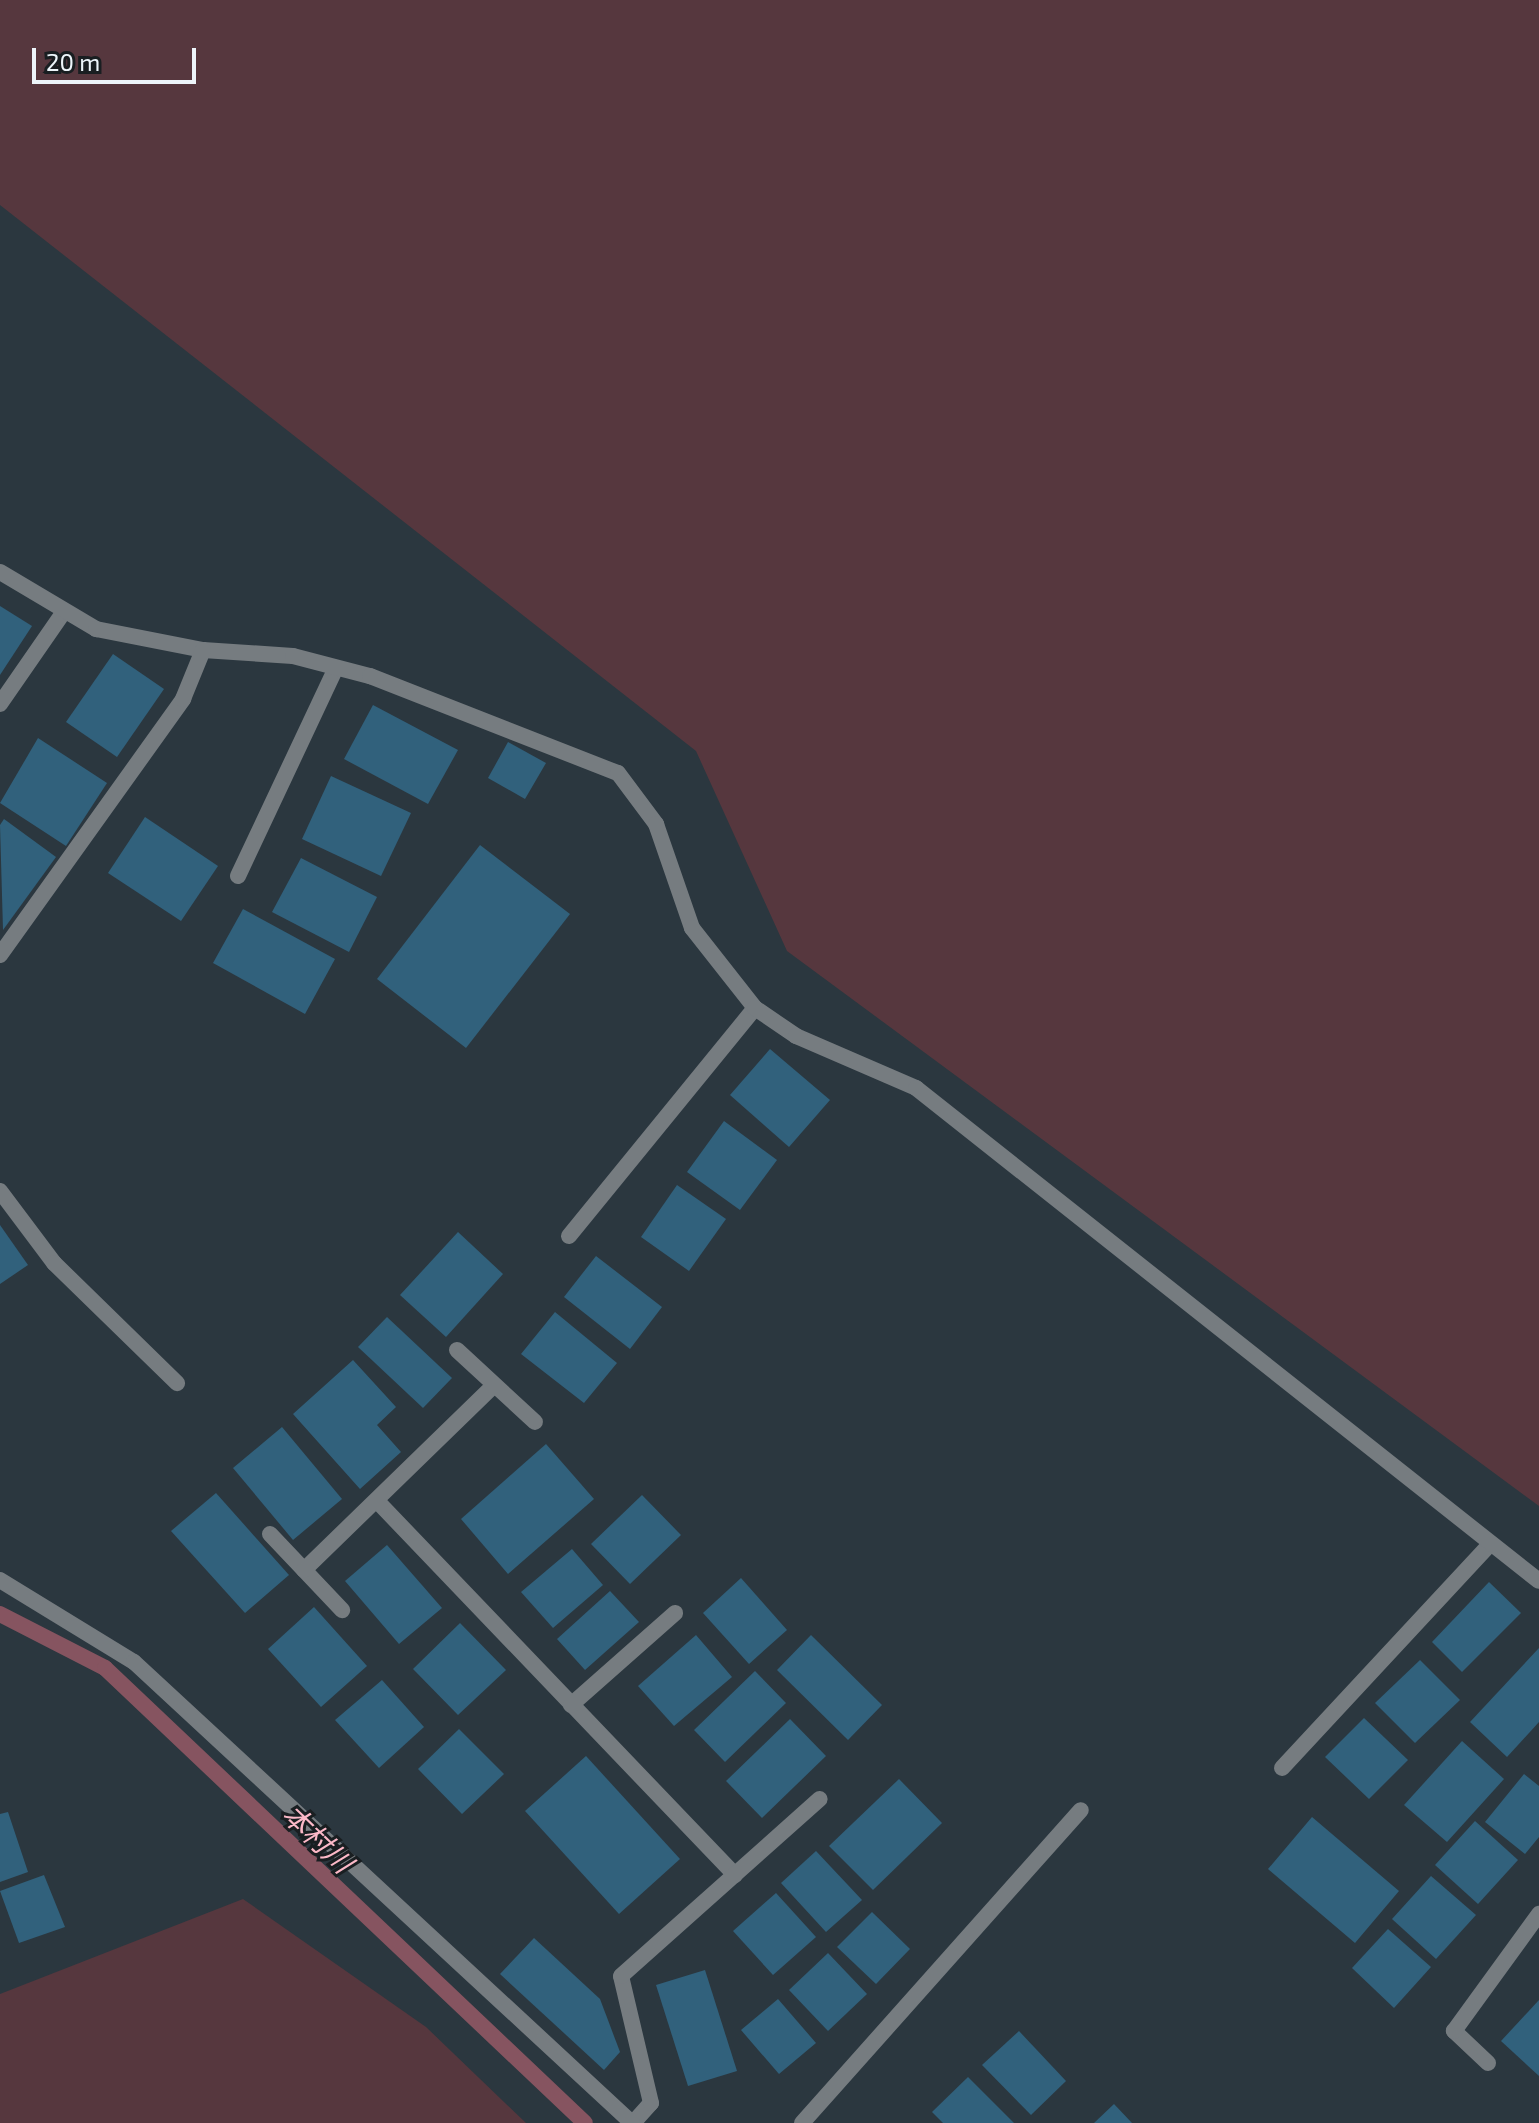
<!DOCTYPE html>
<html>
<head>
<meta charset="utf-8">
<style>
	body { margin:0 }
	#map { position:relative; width:1539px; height:2123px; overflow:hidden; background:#2b373f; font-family:"Exo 2","Noto Sans JP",sans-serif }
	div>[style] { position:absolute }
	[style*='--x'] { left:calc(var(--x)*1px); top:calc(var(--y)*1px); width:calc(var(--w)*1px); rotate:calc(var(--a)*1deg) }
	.green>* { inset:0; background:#56373e }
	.stream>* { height:16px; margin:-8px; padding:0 8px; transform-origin:8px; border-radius:8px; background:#865460 }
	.building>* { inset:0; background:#31617c }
	.lane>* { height:16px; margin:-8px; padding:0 8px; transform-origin:8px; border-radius:8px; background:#767c80 }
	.street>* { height:16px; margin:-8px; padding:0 8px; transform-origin:8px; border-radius:8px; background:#767c80 }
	span { translate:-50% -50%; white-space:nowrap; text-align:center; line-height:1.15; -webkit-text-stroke:6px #191e21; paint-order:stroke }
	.water-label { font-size:28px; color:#fcb9c8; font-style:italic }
	.scale { position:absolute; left:32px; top:48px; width:164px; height:36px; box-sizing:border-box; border:4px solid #edf5fa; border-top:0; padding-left:10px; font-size:24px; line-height:28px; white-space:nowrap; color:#edf5fa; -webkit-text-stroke:6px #191e21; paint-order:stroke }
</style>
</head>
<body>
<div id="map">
	<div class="green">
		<i style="clip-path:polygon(0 0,1539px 0,1539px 1506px,787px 951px,696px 751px,0 205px)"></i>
		<i style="clip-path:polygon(243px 1899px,426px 2027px,526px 2123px,0 2123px,0 1994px)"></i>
	</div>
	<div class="stream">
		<i style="--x:0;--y:1614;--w:118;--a:27.2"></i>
		<i style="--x:105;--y:1668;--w:661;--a:43.47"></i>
	</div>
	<div class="building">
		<i style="clip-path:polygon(0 606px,32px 626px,0 675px)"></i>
		<i style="clip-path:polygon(113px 654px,164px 689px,117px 757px,66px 722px)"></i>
		<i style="clip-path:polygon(373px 705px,458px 750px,428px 804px,344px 759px)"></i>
		<i style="clip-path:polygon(38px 738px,107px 783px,66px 846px,0 803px)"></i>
		<i style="clip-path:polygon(508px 742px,546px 763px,525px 799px,488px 778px)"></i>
		<i style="clip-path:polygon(331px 776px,411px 813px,381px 876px,302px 839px)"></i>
		<i style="clip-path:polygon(145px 817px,218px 866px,181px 921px,108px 873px)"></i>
		<i style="clip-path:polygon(4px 819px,56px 857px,3px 930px,0 825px)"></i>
		<i style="clip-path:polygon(480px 845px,570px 914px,466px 1048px,377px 979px)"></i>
		<i style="clip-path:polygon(301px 858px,377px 897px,349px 952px,272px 912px)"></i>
		<i style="clip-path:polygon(243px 909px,335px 959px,305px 1014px,213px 963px)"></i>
		<i style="clip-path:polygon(770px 1049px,830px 1100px,789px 1147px,730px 1095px)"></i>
		<i style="clip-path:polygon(724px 1121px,777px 1160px,740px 1210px,687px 1172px)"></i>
		<i style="clip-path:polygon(677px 1185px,726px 1219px,689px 1271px,641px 1237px)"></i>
		<i style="clip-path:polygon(0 1225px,28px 1265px,0 1284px)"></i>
		<i style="clip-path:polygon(458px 1232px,503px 1274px,446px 1337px,400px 1295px)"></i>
		<i style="clip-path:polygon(596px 1256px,662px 1307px,630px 1349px,564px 1297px)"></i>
		<i style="clip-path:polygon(555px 1312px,617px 1363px,584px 1403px,521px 1354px)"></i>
		<i style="clip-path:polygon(387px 1317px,452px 1378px,423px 1408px,358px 1347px)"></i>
		<i style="clip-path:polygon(353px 1360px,396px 1407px,377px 1425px,401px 1452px,360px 1489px,293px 1414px)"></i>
		<i style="clip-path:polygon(282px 1427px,342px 1499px,293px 1540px,233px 1468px)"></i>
		<i style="clip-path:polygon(546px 1444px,594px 1499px,508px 1574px,461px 1519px)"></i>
		<i style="clip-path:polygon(216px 1493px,289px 1575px,245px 1613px,171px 1531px)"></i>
		<i style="clip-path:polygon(642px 1495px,681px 1535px,630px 1584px,591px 1544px)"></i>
		<i style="clip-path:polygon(387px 1545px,442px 1608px,399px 1644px,345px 1581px)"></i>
		<i style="clip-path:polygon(572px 1549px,603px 1585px,553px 1628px,521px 1592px)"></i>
		<i style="clip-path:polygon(741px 1578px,787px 1630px,749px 1664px,703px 1613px)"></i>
		<i style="clip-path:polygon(1489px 1582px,1521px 1613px,1462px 1672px,1432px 1642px)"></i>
		<i style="clip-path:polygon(610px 1591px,639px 1622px,585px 1670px,557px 1639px)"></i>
		<i style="clip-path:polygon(314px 1607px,367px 1666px,321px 1707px,268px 1649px)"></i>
		<i style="clip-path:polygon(460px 1623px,506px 1670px,458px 1715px,413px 1669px)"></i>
		<i style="clip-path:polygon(696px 1635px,732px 1677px,674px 1726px,638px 1686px)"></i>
		<i style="clip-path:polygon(811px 1635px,882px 1705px,848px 1740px,777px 1670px)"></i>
		<i style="clip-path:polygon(1539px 1648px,1539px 1722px,1507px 1757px,1470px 1722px)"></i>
		<i style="clip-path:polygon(1420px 1660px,1460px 1700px,1415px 1743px,1375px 1703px)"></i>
		<i style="clip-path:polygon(755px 1671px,786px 1703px,725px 1762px,694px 1730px)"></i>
		<i style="clip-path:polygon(382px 1680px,424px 1727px,379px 1768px,335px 1720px)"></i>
		<i style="clip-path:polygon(1364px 1718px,1408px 1760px,1369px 1799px,1325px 1757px)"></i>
		<i style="clip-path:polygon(790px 1719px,826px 1756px,762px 1818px,726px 1781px)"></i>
		<i style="clip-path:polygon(459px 1729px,504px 1774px,462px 1814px,418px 1769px)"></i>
		<i style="clip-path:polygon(1462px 1741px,1504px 1779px,1447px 1842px,1404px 1805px)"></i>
		<i style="clip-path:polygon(586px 1756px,680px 1859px,619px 1914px,525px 1811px)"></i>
		<i style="clip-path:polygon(1524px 1774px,1539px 1786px,1539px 1837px,1525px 1854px,1485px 1822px)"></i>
		<i style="clip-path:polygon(899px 1779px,942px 1823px,873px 1890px,829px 1846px)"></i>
		<i style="clip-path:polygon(8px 1812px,28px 1872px,0 1882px,0 1814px)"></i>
		<i style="clip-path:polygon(1312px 1817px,1399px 1891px,1355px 1943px,1268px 1869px)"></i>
		<i style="clip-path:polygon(1475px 1821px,1518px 1860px,1478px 1904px,1435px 1865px)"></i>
		<i style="clip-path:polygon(816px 1851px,862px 1900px,826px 1932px,781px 1883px)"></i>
		<i style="clip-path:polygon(44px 1875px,65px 1927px,19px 1943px,0 1891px)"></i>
		<i style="clip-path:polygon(1431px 1876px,1476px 1915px,1436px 1959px,1392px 1919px)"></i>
		<i style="clip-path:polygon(776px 1893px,816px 1937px,773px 1975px,733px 1931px)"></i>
		<i style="clip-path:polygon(872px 1912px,910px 1949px,876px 1984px,837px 1947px)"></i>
		<i style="clip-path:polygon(1388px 1929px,1431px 1967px,1394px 2008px,1352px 1968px)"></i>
		<i style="clip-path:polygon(534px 1938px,600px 1999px,620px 2052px,604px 2070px,500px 1974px)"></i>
		<i style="clip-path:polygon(828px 1953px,867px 1994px,828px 2031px,789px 1990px)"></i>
		<i style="clip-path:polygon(705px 1970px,737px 2071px,688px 2086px,656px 1985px)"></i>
		<i style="clip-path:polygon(778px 1999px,816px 2043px,779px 2074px,741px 2030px)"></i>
		<i style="clip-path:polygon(1539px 2000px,1539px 2076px,1501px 2041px)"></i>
		<i style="clip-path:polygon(1019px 2031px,1066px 2081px,1031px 2115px,982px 2065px)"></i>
		<i style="clip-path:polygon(968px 2077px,1014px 2123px,943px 2123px,932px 2112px)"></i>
		<i style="clip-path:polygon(1114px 2104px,1132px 2123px,1094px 2123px)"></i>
	</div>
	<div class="lane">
		<i style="--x:0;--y:704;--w:111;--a:-55.3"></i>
		<i style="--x:238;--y:876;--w:230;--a:-64.8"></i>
		<i style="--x:569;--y:1236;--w:294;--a:-50.8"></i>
		<i style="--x:457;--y:1350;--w:106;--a:42.7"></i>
		<i style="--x:379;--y:1503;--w:515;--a:46.26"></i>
		<i style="--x:270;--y:1534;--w:105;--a:46.5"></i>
		<i style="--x:304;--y:1570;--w:265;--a:-44.2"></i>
		<i style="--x:571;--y:1705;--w:139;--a:-41.5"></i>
		<i style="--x:1282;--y:1768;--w:306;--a:-47.1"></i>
		<i style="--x:1488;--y:2063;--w:47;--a:-136.7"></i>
		<i style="--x:1454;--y:2031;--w:145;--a:-54"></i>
		<i style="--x:633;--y:2123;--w:27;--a:-48"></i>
		<i style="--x:651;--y:2103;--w:130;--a:-103.3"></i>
		<i style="--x:621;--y:1976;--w:266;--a:-41.7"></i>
	</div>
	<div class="street">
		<i style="--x:0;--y:572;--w:112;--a:30.7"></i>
		<i style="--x:96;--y:629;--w:109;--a:11.1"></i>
		<i style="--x:203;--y:650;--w:90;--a:3.8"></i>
		<i style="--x:293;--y:656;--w:80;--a:14.6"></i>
		<i style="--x:370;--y:676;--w:266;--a:21.4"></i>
		<i style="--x:618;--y:773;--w:64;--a:53.3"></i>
		<i style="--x:656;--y:824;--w:110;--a:70.9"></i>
		<i style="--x:692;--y:928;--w:102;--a:51.8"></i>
		<i style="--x:755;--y:1008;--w:50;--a:34.3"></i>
		<i style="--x:796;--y:1036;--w:131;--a:23.4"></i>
		<i style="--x:916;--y:1088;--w:794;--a:38.36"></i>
		<i style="--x:0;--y:955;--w:315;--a:-54.4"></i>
		<i style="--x:183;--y:699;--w:53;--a:-67.8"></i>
		<i style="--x:0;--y:1191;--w:90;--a:53.1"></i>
		<i style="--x:54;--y:1263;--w:172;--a:44.3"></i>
		<i style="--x:0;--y:1580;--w:157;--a:31.5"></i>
		<i style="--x:134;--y:1662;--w:679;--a:42.79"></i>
		<i style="--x:802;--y:2123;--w:419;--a:-48.3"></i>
	</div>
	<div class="water-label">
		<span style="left:318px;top:1838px;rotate:44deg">本村川</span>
	</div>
	<div class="scale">20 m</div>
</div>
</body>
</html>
